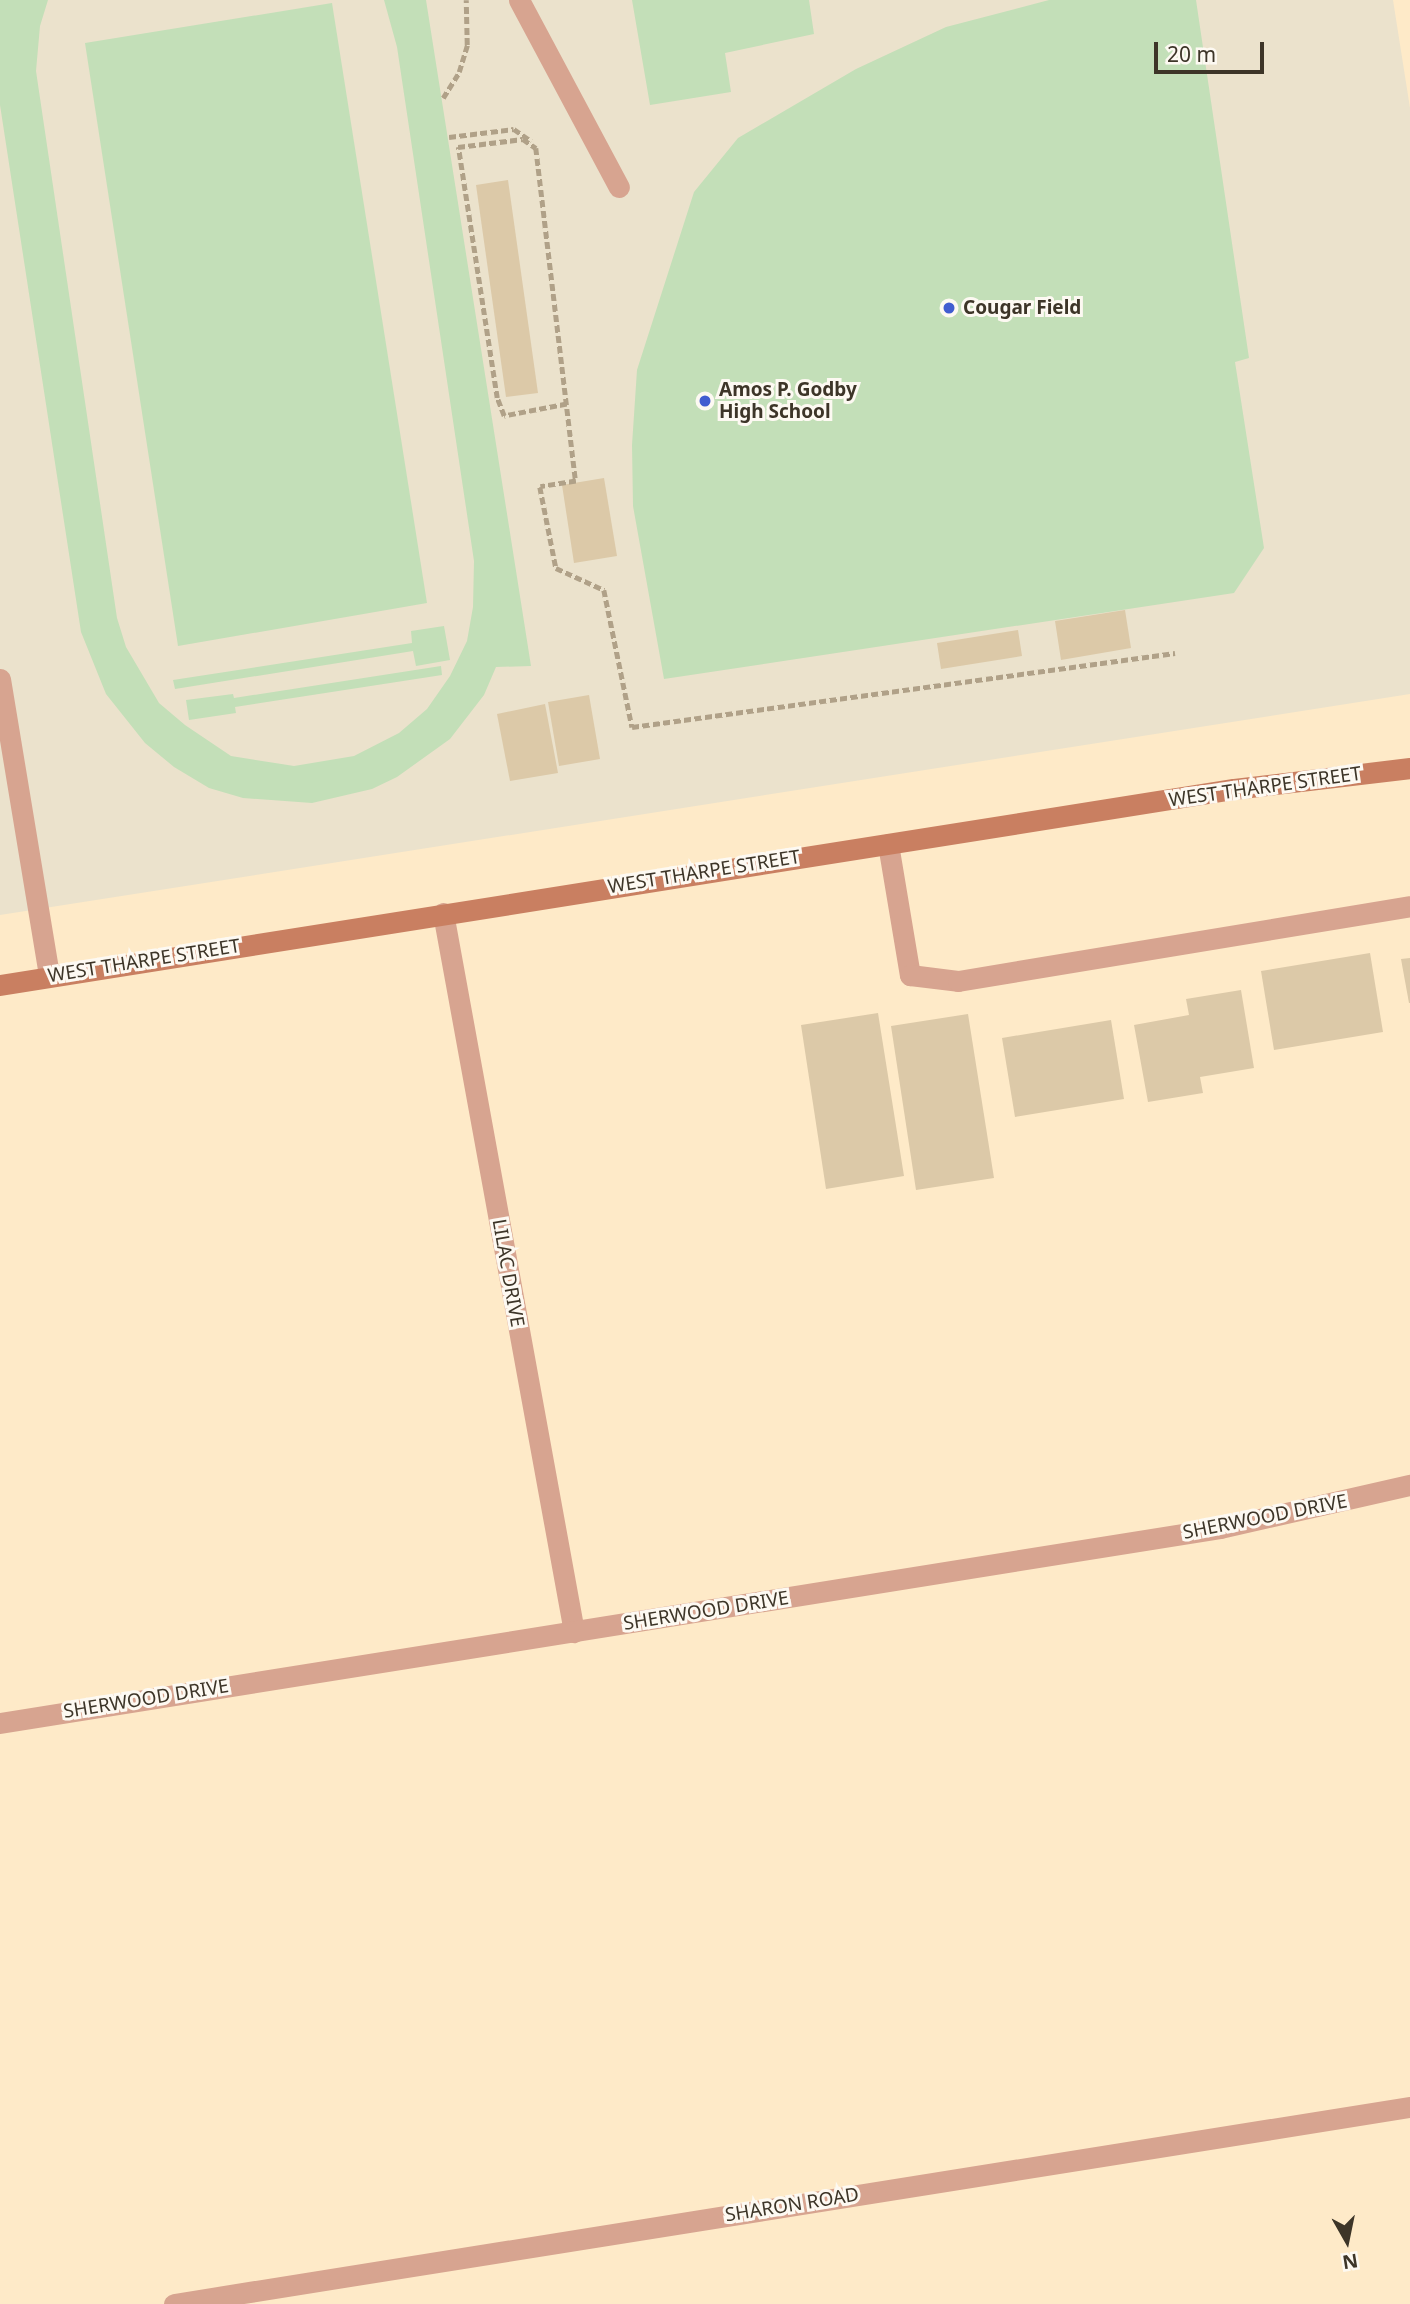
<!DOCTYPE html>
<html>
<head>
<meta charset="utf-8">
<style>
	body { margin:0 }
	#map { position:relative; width:1410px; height:2304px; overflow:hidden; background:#feeac8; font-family:"Noto Sans",sans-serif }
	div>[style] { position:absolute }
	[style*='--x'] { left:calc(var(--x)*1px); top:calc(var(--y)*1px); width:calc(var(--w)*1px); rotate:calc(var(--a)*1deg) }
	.education>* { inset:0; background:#ebe2cc }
	.green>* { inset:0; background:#c3dfb8 }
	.building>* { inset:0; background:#dcc9a8 }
	.path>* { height:4.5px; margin-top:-2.25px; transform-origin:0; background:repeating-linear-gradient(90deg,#b0a188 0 7px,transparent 0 10.5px) }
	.lane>* { height:21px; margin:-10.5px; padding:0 10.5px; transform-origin:10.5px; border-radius:10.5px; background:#d7a490 }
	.street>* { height:21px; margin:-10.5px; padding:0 10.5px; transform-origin:10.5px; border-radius:10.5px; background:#d7a490 }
	.secondary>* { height:21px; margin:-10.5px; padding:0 10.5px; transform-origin:10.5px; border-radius:10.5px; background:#c97f61 }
	.dots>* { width:19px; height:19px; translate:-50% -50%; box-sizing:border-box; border:4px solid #fdf9f2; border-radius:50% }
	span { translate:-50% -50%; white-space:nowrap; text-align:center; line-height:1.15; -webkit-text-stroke:6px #fdf9f2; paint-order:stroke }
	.poi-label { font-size:19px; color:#3d3528; font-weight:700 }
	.left { translate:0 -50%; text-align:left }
	.street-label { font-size:19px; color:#3d3528 }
	.north { position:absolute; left:1312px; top:2206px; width:70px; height:70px; -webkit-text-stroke:5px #fdf9f2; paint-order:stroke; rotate:171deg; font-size:19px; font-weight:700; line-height:28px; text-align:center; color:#3d3528 }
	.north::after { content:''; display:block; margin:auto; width:24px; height:32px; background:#3d3528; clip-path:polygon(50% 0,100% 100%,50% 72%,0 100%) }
	.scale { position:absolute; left:1154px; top:42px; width:110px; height:32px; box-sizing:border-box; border:4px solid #3d3528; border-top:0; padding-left:9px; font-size:21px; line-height:24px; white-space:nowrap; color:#3d3528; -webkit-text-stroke:5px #fdf9f2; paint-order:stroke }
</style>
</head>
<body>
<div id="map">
	<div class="education">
		<i style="clip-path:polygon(0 0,1393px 0,1410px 108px,1410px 694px,0 915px)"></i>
	</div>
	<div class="green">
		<i style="clip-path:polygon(0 0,48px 0,40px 26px,36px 71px,117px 618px,126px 647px,159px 703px,185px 725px,231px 756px,294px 766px,354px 756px,399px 733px,427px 709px,450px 676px,467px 641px,473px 607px,474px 561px,397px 47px,384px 0,426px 0,531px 666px,496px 667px,484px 695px,450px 739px,397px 777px,372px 789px,312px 803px,243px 798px,209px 788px,174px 767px,145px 743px,106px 694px,81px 632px,0 105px)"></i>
		<i style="clip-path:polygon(632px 0,809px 0,814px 34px,725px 53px,731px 92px,650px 105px)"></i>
		<i style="clip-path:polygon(1049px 0,1196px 0,1249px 358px,1235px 362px,1264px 548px,1234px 593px,664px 679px,633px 506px,632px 445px,637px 370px,694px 192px,738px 138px,856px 69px,946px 27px)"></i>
		<i style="clip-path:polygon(332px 3px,427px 603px,178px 646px,85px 43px)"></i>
		<i style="clip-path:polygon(444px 626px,450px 660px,416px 666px,413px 651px,175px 689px,173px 680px,412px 643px,411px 631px)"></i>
		<i style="clip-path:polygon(441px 666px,442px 675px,235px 707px,236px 713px,189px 720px,186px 700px,233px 694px,234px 698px)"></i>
	</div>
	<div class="building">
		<i style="clip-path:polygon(508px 180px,538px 393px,506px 397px,476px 185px)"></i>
		<i style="clip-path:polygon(604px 478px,617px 556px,574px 563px,562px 485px)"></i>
		<i style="clip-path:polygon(1125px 610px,1131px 648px,1061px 660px,1055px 621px)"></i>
		<i style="clip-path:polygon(1018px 630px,1022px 656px,941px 669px,937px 643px)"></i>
		<i style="clip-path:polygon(589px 695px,600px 759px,559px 766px,548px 702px)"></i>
		<i style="clip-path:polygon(545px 704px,558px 773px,510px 781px,497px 714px)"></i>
		<i style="clip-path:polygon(1370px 953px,1383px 1032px,1274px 1050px,1261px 971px)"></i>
		<i style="clip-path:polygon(1410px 958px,1410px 1003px,1409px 1003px,1401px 959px)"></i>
		<i style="clip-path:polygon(1241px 990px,1254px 1068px,1200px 1077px,1203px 1093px,1148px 1102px,1134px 1025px,1189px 1015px,1186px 999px)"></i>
		<i style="clip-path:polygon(878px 1013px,904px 1176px,826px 1189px,801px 1025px)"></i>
		<i style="clip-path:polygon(968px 1014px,994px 1178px,916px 1190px,891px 1026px)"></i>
		<i style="clip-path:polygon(1111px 1020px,1124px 1099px,1015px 1117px,1002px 1038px)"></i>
	</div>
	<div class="path">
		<i style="--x:443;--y:98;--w:31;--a:-58"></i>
		<i style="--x:459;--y:72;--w:28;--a:-73"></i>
		<i style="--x:467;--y:45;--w:45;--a:-91.3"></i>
		<i style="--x:449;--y:137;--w:65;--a:-7"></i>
		<i style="--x:514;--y:129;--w:21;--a:35"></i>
		<i style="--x:567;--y:404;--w:64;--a:169.2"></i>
		<i style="--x:504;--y:416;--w:19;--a:-111"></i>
		<i style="--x:497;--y:398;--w:254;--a:-98.8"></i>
		<i style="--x:458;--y:147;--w:65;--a:-7"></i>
		<i style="--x:523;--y:139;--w:16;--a:35"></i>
		<i style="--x:536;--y:148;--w:335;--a:83.2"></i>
		<i style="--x:576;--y:481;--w:36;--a:171"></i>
		<i style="--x:540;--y:487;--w:83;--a:78.8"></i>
		<i style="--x:556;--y:568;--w:53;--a:24.6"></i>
		<i style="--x:604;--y:590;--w:140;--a:78.4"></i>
		<i style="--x:632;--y:727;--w:548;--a:-7.76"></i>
	</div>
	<div class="lane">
		<i style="--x:519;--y:0;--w:212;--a:61.9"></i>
		<i style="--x:0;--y:679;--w:301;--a:80.6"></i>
		<i style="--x:888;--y:844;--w:133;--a:80.5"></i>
		<i style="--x:910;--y:975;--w:48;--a:7.1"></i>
		<i style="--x:958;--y:981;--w:458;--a:-9.4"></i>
	</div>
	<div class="street">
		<i style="--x:443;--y:913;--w:731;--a:79.67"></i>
		<i style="--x:0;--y:1723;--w:1235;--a:-9.08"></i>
		<i style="--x:1220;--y:1528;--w:195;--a:-12.8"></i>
		<i style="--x:174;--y:2304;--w:1252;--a:-9.06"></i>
	</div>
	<div class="secondary">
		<i style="--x:0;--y:985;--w:1249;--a:-9.03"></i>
		<i style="--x:1234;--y:789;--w:177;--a:-6.8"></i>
	</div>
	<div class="dots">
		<i style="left:949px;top:308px;background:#415dd0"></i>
		<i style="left:705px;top:401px;background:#415dd0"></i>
	</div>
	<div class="poi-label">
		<span class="left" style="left:963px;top:308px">Cougar Field</span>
		<span class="left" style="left:719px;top:401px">Amos P. Godby<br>High School</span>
	</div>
	<div class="street-label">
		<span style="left:1265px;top:787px;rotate:-8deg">WEST THARPE STREET</span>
		<span style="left:704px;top:872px;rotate:-9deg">WEST THARPE STREET</span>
		<span style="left:144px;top:961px;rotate:-9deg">WEST THARPE STREET</span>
		<span style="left:508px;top:1273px;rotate:80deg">LILAC DRIVE</span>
		<span style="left:1265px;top:1517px;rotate:-11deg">SHERWOOD DRIVE</span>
		<span style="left:706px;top:1611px;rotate:-9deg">SHERWOOD DRIVE</span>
		<span style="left:146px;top:1699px;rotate:-9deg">SHERWOOD DRIVE</span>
		<span style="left:792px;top:2205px;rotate:-9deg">SHARON ROAD</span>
	</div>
	<div class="north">N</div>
	<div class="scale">20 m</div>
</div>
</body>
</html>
